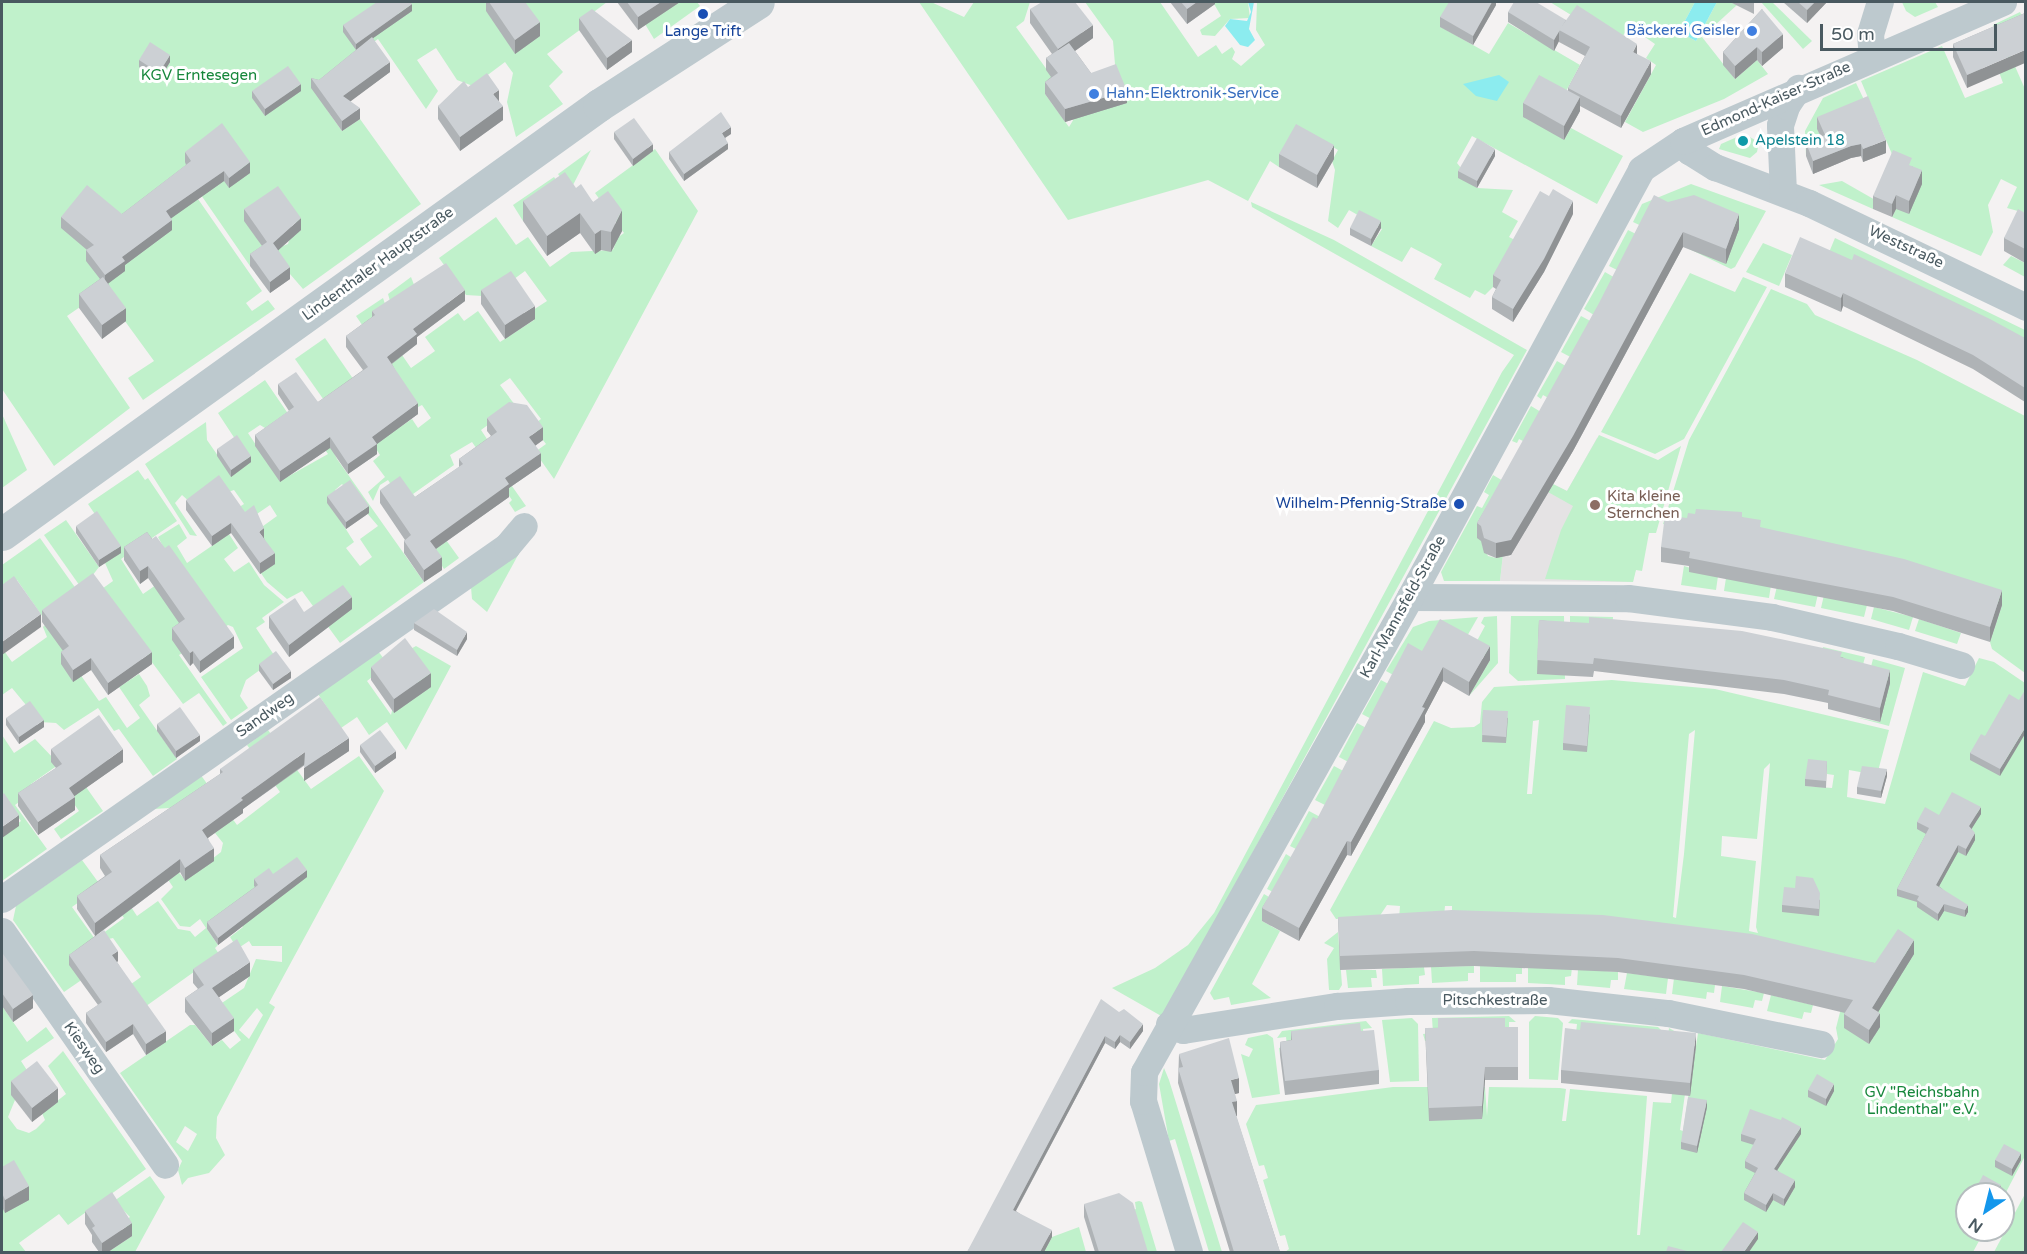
<!DOCTYPE html>
<html>
<head>
<meta charset="utf-8">
<style>
	body { margin:0 }
	#map { position:relative; width:2027px; height:1254px; overflow:hidden; background:#f4f2f2; font-family:"Varela Round",sans-serif }
	div>[style] { position:absolute }
	[style*='--x'] { left:calc(var(--x)*1px); top:calc(var(--y)*1px); width:calc(var(--w)*1px); rotate:calc(var(--a)*1deg) }
	.education>* { inset:0; background:#e5e3e4 }
	.green>* { inset:0; background:#c0f1cb }
	.water>* { inset:0; background:#8cecef }
	.minor>* { height:27px; margin:-13.5px; padding:0 13.5px; transform-origin:13.5px; border-radius:13.5px; background:#bdc9ce }
	.tertiary>* { height:33px; margin:-16.5px; padding:0 16.5px; transform-origin:16.5px; border-radius:16.5px; background:#bdc9ce }
	.wall>* { inset:0; background:#afb3b6 }
	.shaded-wall>* { inset:0; background:#8f9294 }
	.building>* { inset:0; background:#ccd0d4 }
	.dots>* { width:16px; height:16px; translate:-50% -50%; box-sizing:border-box; border:3px solid #fff; border-radius:50% }
	span { translate:-50% -50%; white-space:nowrap; text-align:center; line-height:1.15; -webkit-text-stroke:6px #fff; paint-order:stroke }
	.shop-label { font-size:15px; color:#366cbe }
	.right { translate:-100% -50%; text-align:right }
	.left { translate:0 -50%; text-align:left }
	.transit-label { font-size:15px; color:#164399 }
	.park-label { font-size:15px; color:#15863a }
	.street-label { font-size:15px; color:#495960 }
	.culture-label { font-size:15px; color:#0d838f }
	.education-label { font-size:15px; color:#785e54 }
	.frame { position:absolute; inset:0; border:3px solid #495960; pointer-events:none }
	.north { position:absolute; left:1955px; top:1182px; width:60px; height:60px; box-sizing:border-box; background:#fff; border:2px solid #b6bdbf; border-radius:50%; rotate:215deg; font-size:16px; font-weight:700; line-height:24px; text-align:center; color:#495960 }
	.north::after { content:''; display:block; margin:auto; width:21px; height:27px; background:#1497ec; clip-path:polygon(50% 0,100% 100%,50% 72%,0 100%) }
	.scale { position:absolute; left:1820px; top:24px; width:177px; height:27px; box-sizing:border-box; border:3px solid #495960; border-top:0; padding-left:8px; font-size:18px; line-height:21px; white-space:nowrap; color:#495960; -webkit-text-stroke:4px #fff; paint-order:stroke }
</style>
</head>
<body>
<div id="map">
	<div class="education">
		<i style="clip-path:polygon(1597px 438px,1657px 463px,1633px 582px,1500px 581px,1503px 554px,1510px 557px,1553px 484px,1567px 491px)"></i>
	</div>
	<div class="green">
		<i style="clip-path:polygon(2px 2px,607px 2px,587px 17px,592px 21px,547px 54px,563px 72px,549px 86px,563px 104px,516px 137px,507px 102px,513px 73px,505px 62px,473px 86px,457px 80px,436px 48px,417px 60px,438px 91px,426px 109px,378px 39px,320px 81px,335px 104px,327px 110px,342px 131px,360px 119px,421px 204px,303px 289px,270px 251px,288px 244px,290px 238px,301px 230px,278px 197px,245px 221px,267px 253px,250px 266px,201px 195px,200px 185px,191px 172px,162px 192px,176px 212px,198px 199px,262px 291px,246px 303px,252px 311px,268px 300px,275px 309px,143px 400px,128px 378px,154px 361px,103px 291px,67px 316px,130px 408px,54px 466px,2px 389px)"></i>
		<i style="clip-path:polygon(697px 2px,700px 6px,654px 39px,645px 24px,676px 3px)"></i>
		<i style="clip-path:polygon(919px 2px,931px 2px,964px 17px,974px 2px,1030px 2px,1024px 21px,1016px 27px,1058px 85px,1045px 94px,1069px 127px,1078px 112px,1082px 116px,1126px 103px,1116px 76px,1113px 41px,1085px 2px,1160px 2px,1198px 57px,1216px 45px,1222px 54px,1232px 47px,1235px 52px,1232px 59px,1241px 66px,1265px 45px,1256px 30px,1257px 2px,1454px 2px,1441px 27px,1489px 54px,1508px 23px,1580px 65px,1564px 95px,1564px 140px,1571px 128px,1623px 156px,1597px 204px,1472px 136px,1457px 163px,1477px 188px,1513px 190px,1502px 212px,1518px 221px,1509px 237px,1519px 242px,1493px 287px,1485px 295px,1475px 290px,1470px 298px,1434px 279px,1442px 264px,1434px 259px,1411px 247px,1402px 262px,1371px 246px,1382px 229px,1349px 210px,1338px 228px,1328px 221px,1335px 170px,1332px 161px,1338px 150px,1301px 128px,1279px 167px,1270px 161px,1248px 201px,1208px 180px,1068px 220px)"></i>
		<i style="clip-path:polygon(1213px 2px,1248px 2px,1250px 18px,1230px 19px,1215px 36px,1202px 35px,1200px 30px,1221px 16px)"></i>
		<i style="clip-path:polygon(1550px 2px,1695px 2px,1679px 32px,1696px 41px,1717px 2px,1730px 2px,1737px 5px,1702px 37px,1735px 79px,1757px 60px,1768px 74px,1724px 99px,1643px 132px,1625px 122px,1656px 65px,1646px 58px,1655px 44px,1629px 26px,1618px 44px)"></i>
		<i style="clip-path:polygon(1761px 2px,1772px 2px,1812px 41px,1803px 49px)"></i>
		<i style="clip-path:polygon(1902px 2px,1935px 2px,1938px 7px,1915px 17px,1906px 11px)"></i>
		<i style="clip-path:polygon(2020px 12px,2023px 18px,1999px 30px,2025px 89px,2025px 213px,2007px 208px,2017px 187px,2001px 179px,1988px 205px,1993px 232px,1981px 256px,1892px 217px,1896px 209px,1894px 159px,1861px 81px,1942px 46px,1965px 98px,2003px 83px,1999px 72px,2011px 66px,1993px 25px)"></i>
		<i style="clip-path:polygon(1856px 83px,1868px 108px,1818px 129px,1824px 148px,1806px 156px,1805px 131px,1823px 98px)"></i>
		<i style="clip-path:polygon(1744px 134px,1759px 142px,1757px 152px,1750px 158px,1719px 149px,1721px 144px)"></i>
		<i style="clip-path:polygon(655px 149px,698px 211px,554px 479px,535px 452px,546px 444px,532px 426px,541px 419px,510px 378px,500px 385px,515px 405px,481px 430px,497px 454px,492px 458px,526px 506px,515px 512px,509px 503px,512px 500px,472px 442px,450px 455px,454px 465px,413px 494px,459px 558px,444px 569px,388px 480px,380px 485px,373px 501px,368px 492px,385px 477px,373px 461px,380px 455px,369px 438px,397px 429px,412px 419px,418px 428px,431px 418px,422px 405px,418px 407px,356px 316px,383px 298px,402px 355px,411px 368px,435px 351px,425px 337px,458px 313px,464px 321px,478px 311px,500px 342px,534px 320px,530px 312px,547px 301px,525px 271px,499px 290px,482px 296px,466px 295px,439px 258px,496px 217px,516px 245px,528px 237px,550px 267px,571px 252px,613px 250px,617px 238px,624px 233px,595px 193px)"></i>
		<i style="clip-path:polygon(591px 150px,573px 185px,565px 184px,558px 174px)"></i>
		<i style="clip-path:polygon(554px 177px,565px 192px,523px 221px,513px 205px)"></i>
		<i style="clip-path:polygon(1842px 181px,1877px 201px,1873px 209px,1819px 185px)"></i>
		<i style="clip-path:polygon(1691px 184px,1766px 211px,1735px 267px,1731px 269px,1633px 222px,1642px 204px)"></i>
		<i style="clip-path:polygon(1251px 202px,1334px 240px,1527px 350px,1163px 1017px,1112px 988px,1155px 968px,1188px 945px,1214px 913px,1502px 372px,1514px 355px,1252px 207px)"></i>
		<i style="clip-path:polygon(1628px 230px,1640px 236px,1621px 272px,1609px 266px)"></i>
		<i style="clip-path:polygon(1835px 238px,2025px 330px,2025px 352px,1825px 262px)"></i>
		<i style="clip-path:polygon(1763px 243px,1792px 255px,1779px 286px,1746px 272px)"></i>
		<i style="clip-path:polygon(2011px 256px,2025px 263px,2025px 277px,2003px 265px)"></i>
		<i style="clip-path:polygon(1605px 272px,1617px 279px,1599px 318px,1584px 309px)"></i>
		<i style="clip-path:polygon(1690px 273px,1735px 292px,1743px 277px,1767px 287px,1684px 439px,1655px 454px,1601px 432px)"></i>
		<i style="clip-path:polygon(411px 277px,418px 295px,392px 308px,388px 294px)"></i>
		<i style="clip-path:polygon(1771px 289px,1807px 304px,1815px 315px,1917px 360px,2025px 416px,2025px 673px,1992px 649px,1990px 642px,2002px 605px,1695px 529px,1663px 524px,1689px 440px)"></i>
		<i style="clip-path:polygon(1581px 316px,1596px 324px,1576px 360px,1561px 352px)"></i>
		<i style="clip-path:polygon(325px 338px,356px 383px,326px 403px,295px 359px)"></i>
		<i style="clip-path:polygon(1557px 361px,1571px 369px,1552px 400px,1543px 395px,1541px 399px,1537px 396px)"></i>
		<i style="clip-path:polygon(evenodd,265px 380px,291px 418px,270px 431px,260px 425px,248px 433px,280px 481px,328px 454px,301px 415px,313px 407px,337px 459px,424px 582px,340px 643px,302px 591px,287px 599px,267px 582px,254px 563px,264px 538px,259px 529px,277px 516px,270px 505px,244px 523px,236px 509px,244px 504px,234px 490px,192px 504px,182px 495px,175px 503px,197px 536px,190px 535px,145px 464px,206px 422px,207px 440px,232px 476px,237px 442px,218px 413px,265px 380px,342px 484px,378px 526px,360px 539px,372px 557px,360px 566px,346px 548px,354px 542px,342px 523px,335px 490px,342px 484px)"></i>
		<i style="clip-path:polygon(1531px 406px,1546px 415px,1527px 443px,1519px 439px,1517px 443px,1512px 441px)"></i>
		<i style="clip-path:polygon(2px 414px,27px 470px,2px 488px)"></i>
		<i style="clip-path:polygon(1599px 435px,1658px 460px,1681px 446px,1656px 533px,1649px 533px,1642px 571px,1636px 570px,1633px 582px,1545px 579px,1561px 530px,1573px 506px,1548px 492px,1553px 484px,1567px 491px)"></i>
		<i style="clip-path:polygon(138px 470px,145px 480px,148px 478px,177px 521px,121px 559px,143px 594px,176px 571px,158px 537px,179px 524px,187px 538px,177px 546px,187px 563px,229px 534px,238px 548px,224px 559px,234px 572px,249px 562px,264px 585px,284px 602px,262px 618px,265px 622px,256px 628px,276px 658px,246px 680px,240px 696px,248px 708px,231px 720px,201px 677px,243px 648px,233px 627px,228px 625px,179px 655px,227px 723px,223px 726px,199px 693px,183px 704px,99px 591px,113px 581px,105px 563px,111px 559px,111px 538px,88px 504px)"></i>
		<i style="clip-path:polygon(1493px 475px,1505px 482px,1482px 545px,1488px 556px,1496px 558px,1503px 554px,1500px 581px,1444px 581px,1441px 572px,1477px 506px,1482px 508px,1489px 495px,1484px 492px)"></i>
		<i style="clip-path:polygon(66px 520px,99px 567px,82px 589px,44px 535px)"></i>
		<i style="clip-path:polygon(40px 538px,79px 593px,82px 677px,99px 701px,106px 697px,127px 728px,140px 718px,119px 687px,139px 674px,147px 686px,150px 696px,139px 705px,177px 759px,153px 776px,119px 729px,114px 731px,98px 708px,64px 730px,56px 723px,40px 722px,12px 688px,2px 695px,2px 648px,12px 662px,47px 637px,43px 627px,47px 623px,17px 580px,2px 591px,2px 565px)"></i>
		<i style="clip-path:polygon(523px 546px,487px 612px,472px 599px,471px 587px)"></i>
		<i style="clip-path:polygon(1684px 566px,1718px 576px,1716px 590px,1681px 585px)"></i>
		<i style="clip-path:polygon(1726px 578px,1771px 585px,1769px 598px,1724px 591px)"></i>
		<i style="clip-path:polygon(1777px 586px,1818px 594px,1815px 607px,1774px 599px)"></i>
		<i style="clip-path:polygon(1824px 595px,1867px 605px,1864px 617px,1821px 608px)"></i>
		<i style="clip-path:polygon(1874px 607px,1913px 617px,1909px 630px,1871px 619px)"></i>
		<i style="clip-path:polygon(1497px 616px,1498px 663px,1469px 696px,1490px 660px,1472px 650px,1485px 626px,1481px 623px,1484px 617px)"></i>
		<i style="clip-path:polygon(1511px 616px,1564px 616px,1565px 679px,1518px 681px,1509px 673px)"></i>
		<i style="clip-path:polygon(1570px 616px,1613px 617px,1612px 632px,1570px 636px)"></i>
		<i style="clip-path:polygon(1478px 617px,1462px 645px,1397px 677px,1386px 671px,1413px 627px,1429px 621px)"></i>
		<i style="clip-path:polygon(1919px 619px,1961px 633px,1957px 644px,1915px 631px)"></i>
		<i style="clip-path:polygon(416px 646px,451px 666px,406px 750px,387px 722px,369px 735px,357px 717px,341px 728px,318px 694px,378px 651px,384px 659px,380px 671px,367px 681px,391px 715px,405px 652px)"></i>
		<i style="clip-path:polygon(1823px 647px,1865px 657px,1860px 676px,1820px 661px)"></i>
		<i style="clip-path:polygon(evenodd,1979px 658px,1994px 662px,2025px 683px,2025px 1156px,2003px 1198px,2003px 1194px,1967px 1194px,1967px 1230px,1985px 1230px,1973px 1252px,1285px 1252px,1289px 1249px,1285px 1235px,1280px 1236px,1263px 1180px,1268px 1178px,1264px 1165px,1259px 1166px,1246px 1124px,1256px 1105px,1393px 1087px,1485px 1087px,1487px 1116px,1489px 1087px,1560px 1088px,1566px 1089px,1562px 1121px,1566px 1121px,1570px 1089px,1647px 1096px,1637px 1235px,1640px 1235px,1653px 1102px,1671px 1103px,1673px 1084px,1662px 1083px,1669px 1028px,1676px 1032px,1689px 1065px,1680px 1130px,1683px 1131px,1698px 1033px,1825px 1060px,1838px 1039px,1836px 1028px,1854px 957px,1852px 963px,1452px 913px,1452px 906px,1445px 906px,1444px 916px,1399px 919px,1400px 906px,1387px 905px,1379px 917px,1336px 919px,1330px 910px,1434px 721px,1451px 728px,1474px 727px,1480px 723px,1482px 702px,1494px 687px,1612px 680px,1715px 689px,1889px 730px,1877px 775px,1849px 770px,1847px 797px,1885px 804px,1923px 672px,1965px 686px,1979px 658px,1539px 720px,1532px 794px,1527px 794px,1533px 721px,1539px 720px,1979px 658px,1695px 730px,1684px 854px,1676px 918px,1673px 917px,1689px 734px,1695px 730px,1979px 658px,1770px 763px,1756px 927px,1758px 933px,1749px 931px,1756px 861px,1721px 856px,1722px 836px,1757px 839px,1764px 769px,1770px 763px,1979px 658px,1808px 766px,1827px 767px,1827px 774px,1834px 775px,1832px 788px,1806px 786px,1808px 766px)"></i>
		<i style="clip-path:polygon(1873px 659px,1905px 668px,1889px 726px,1855px 717px,1880px 722px,1868px 678px)"></i>
		<i style="clip-path:polygon(1381px 680px,1392px 686px,1377px 722px,1362px 714px)"></i>
		<i style="clip-path:polygon(1357px 723px,1372px 731px,1354px 765px,1339px 757px)"></i>
		<i style="clip-path:polygon(evenodd,268px 730px,311px 789px,359px 756px,384px 791px,269px 1003px,275px 1007px,217px 1117px,216px 1138px,225px 1155px,209px 1173px,188px 1178px,182px 1185px,178px 1170px,182px 1161px,120px 1073px,190px 1025px,195px 1025px,212px 1046px,222px 1040px,230px 1049px,241px 1040px,216px 1007px,244px 988px,256px 959px,282px 962px,282px 946px,252px 946px,249px 941px,231px 953px,235px 945px,230px 937px,243px 927px,232px 911px,207px 929px,218px 945px,215px 948px,219px 954px,142px 1009px,117px 994px,141px 977px,113px 938px,104px 940px,80px 981px,64px 992px,13px 920px,16px 906px,82px 860px,101px 886px,72px 907px,95px 939px,124px 918px,103px 889px,131px 907px,137px 916px,158px 901px,178px 929px,190px 931px,195px 937px,206px 928px,200px 919px,190px 927px,180px 926px,161px 899px,173px 887px,154px 859px,172px 864px,185px 880px,221px 852px,223px 843px,215px 833px,223px 827px,170px 808px,153px 809px,200px 774px,237px 825px,280px 792px,247px 745px,268px 730px,257px 1008px,263px 1015px,249px 1039px,239px 1030px,257px 1008px,268px 730px,185px 1126px,197px 1134px,188px 1151px,176px 1142px,185px 1126px)"></i>
		<i style="clip-path:polygon(2px 735px,14px 753px,35px 739px,54px 759px,62px 753px,103px 811px,61px 839px,54px 829px,79px 811px,65px 791px,58px 765px,31px 784px,35px 790px,15px 805px,47px 849px,2px 881px,2px 835px,21px 821px,2px 794px)"></i>
		<i style="clip-path:polygon(1334px 766px,1349px 774px,1327px 806px,1315px 800px)"></i>
		<i style="clip-path:polygon(1309px 811px,1324px 819px,1302px 852px,1290px 846px)"></i>
		<i style="clip-path:polygon(1286px 854px,1297px 861px,1277px 894px,1267px 889px)"></i>
		<i style="clip-path:polygon(1264px 894px,1274px 900px,1262px 921px,1280px 931px,1252px 984px,1271px 998px,1231px 1005px,1229px 997px,1214px 1000px,1210px 993px)"></i>
		<i style="clip-path:polygon(1338px 932px,1342px 985px,1339px 990px,1329px 990px,1327px 959px,1334px 948px,1324px 943px)"></i>
		<i style="clip-path:polygon(1474px 966px,1474px 973px,1468px 973px,1468px 981px,1432px 983px,1431px 967px)"></i>
		<i style="clip-path:polygon(1480px 966px,1522px 967px,1522px 974px,1516px 974px,1516px 982px,1480px 982px)"></i>
		<i style="clip-path:polygon(1424px 967px,1425px 975px,1419px 976px,1419px 984px,1383px 986px,1382px 969px)"></i>
		<i style="clip-path:polygon(1528px 967px,1572px 968px,1571px 976px,1565px 977px,1565px 985px,1528px 983px)"></i>
		<i style="clip-path:polygon(1578px 969px,1618px 972px,1618px 980px,1611px 980px,1610px 988px,1577px 985px)"></i>
		<i style="clip-path:polygon(1346px 970px,1376px 970px,1377px 978px,1371px 978px,1372px 987px,1348px 988px)"></i>
		<i style="clip-path:polygon(1627px 973px,1668px 978px,1666px 994px,1624px 989px)"></i>
		<i style="clip-path:polygon(1674px 978px,1715px 985px,1714px 993px,1707px 992px,1706px 999px,1672px 994px)"></i>
		<i style="clip-path:polygon(1722px 986px,1764px 993px,1762px 1001px,1755px 1000px,1753px 1008px,1720px 1002px)"></i>
		<i style="clip-path:polygon(1771px 995px,1813px 1005px,1811px 1013px,1804px 1012px,1802px 1019px,1767px 1011px)"></i>
		<i style="clip-path:polygon(2px 1006px,27px 1042px,46px 1027px,54px 1038px,21px 1061px,32px 1078px,15px 1100px,8px 1117px,17px 1129px,29px 1133px,36px 1129px,45px 1120px,42px 1113px,66px 1094px,48px 1066px,63px 1051px,146px 1169px,68px 1225px,59px 1214px,19px 1243px,26px 1252px,2px 1252px)"></i>
		<i style="clip-path:polygon(1509px 1016px,1516px 1022px,1509px 1022px,1509px 1031px,1518px 1031px,1518px 1040px,1425px 1041px,1423px 1034px,1433px 1033px,1432px 1018px)"></i>
		<i style="clip-path:polygon(1535px 1016px,1558px 1018px,1563px 1023px,1558px 1080px,1529px 1079px,1529px 1022px)"></i>
		<i style="clip-path:polygon(1412px 1018px,1418px 1024px,1419px 1081px,1390px 1082px,1382px 1020px)"></i>
		<i style="clip-path:polygon(1572px 1019px,1658px 1027px,1662px 1031px,1576px 1033px,1577px 1024px,1568px 1023px)"></i>
		<i style="clip-path:polygon(1366px 1021px,1372px 1028px,1363px 1029px,1364px 1038px,1280px 1055px,1279px 1048px,1287px 1046px,1286px 1037px,1277px 1038px,1282px 1031px)"></i>
		<i style="clip-path:polygon(1267px 1034px,1273px 1038px,1280px 1094px,1252px 1098px,1241px 1054px,1249px 1057px,1253px 1049px,1245px 1045px,1248px 1038px)"></i>
		<i style="clip-path:polygon(1164px 1068px,1169px 1080px,1222px 1252px,1209px 1252px,1175px 1139px,1169px 1141px,1159px 1084px)"></i>
		<i style="clip-path:polygon(150px 1176px,165px 1197px,142px 1239px,135px 1252px,108px 1252px,132px 1236px,123px 1222px,130px 1217px,114px 1201px)"></i>
		<i style="clip-path:polygon(2025px 1194px,2025px 1252px,1994px 1252px)"></i>
		<i style="clip-path:polygon(1139px 1201px,1142px 1202px,1157px 1252px,1144px 1252px,1129px 1212px,1136px 1209px,1135px 1202px)"></i>
		<i style="clip-path:polygon(1079px 1227px,1086px 1252px,1044px 1252px,1052px 1237px)"></i>
	</div>
	<div class="water">
		<i style="clip-path:polygon(1248px 2px,1254px 2px,1249px 29px,1255px 40px,1248px 47px,1240px 45px,1225px 26px,1230px 19px,1247px 21px,1251px 12px)"></i>
		<i style="clip-path:polygon(1695px 2px,1717px 2px,1696px 41px,1679px 32px)"></i>
		<i style="clip-path:polygon(1499px 75px,1509px 82px,1497px 101px,1476px 96px,1463px 84px)"></i>
	</div>
	<div class="minor">
		<i style="--x:1872;--y:57;--w:23;--a:-95"></i>
		<i style="--x:1870;--y:34;--w:34;--a:-73"></i>
		<i style="--x:1683;--y:141;--w:12;--a:59"></i>
		<i style="--x:1689;--y:151;--w:31;--a:32"></i>
		<i style="--x:1715;--y:167;--w:101;--a:21"></i>
		<i style="--x:1809;--y:203;--w:241;--a:25.6"></i>
		<i style="--x:1783;--y:192;--w:67;--a:-92.6"></i>
		<i style="--x:1780;--y:125;--w:20;--a:-72"></i>
		<i style="--x:1786;--y:106;--w:22;--a:-56"></i>
		<i style="--x:1410;--y:597;--w:218;--a:0.3"></i>
		<i style="--x:1628;--y:598;--w:145;--a:7.5"></i>
		<i style="--x:1772;--y:617;--w:129;--a:13"></i>
		<i style="--x:1898;--y:646;--w:66;--a:16.8"></i>
		<i style="--x:2;--y:899;--w:616;--a:-34.95"></i>
		<i style="--x:507;--y:546;--w:26;--a:-50"></i>
		<i style="--x:2;--y:931;--w:285;--a:55.1"></i>
		<i style="--x:1169;--y:1024;--w:15;--a:23"></i>
		<i style="--x:1183;--y:1030;--w:156;--a:-8.9"></i>
		<i style="--x:1337;--y:1006;--w:71;--a:-4"></i>
		<i style="--x:1408;--y:1001;--w:140;--a:-0.4"></i>
		<i style="--x:1548;--y:1000;--w:121;--a:6.2"></i>
		<i style="--x:1668;--y:1013;--w:156;--a:11.5"></i>
		<i style="--x:1189;--y:1252;--w:158;--a:-106.9"></i>
		<i style="--x:1143;--y:1101;--w:29;--a:-88"></i>
		<i style="--x:1144;--y:1072;--w:544;--a:-60.75"></i>
		<i style="--x:1410;--y:597;--w:486;--a:-61.6"></i>
		<i style="--x:1641;--y:169;--w:50;--a:-33.7"></i>
		<i style="--x:1683;--y:141;--w:349;--a:-23.5"></i>
	</div>
	<div class="tertiary">
		<i style="--x:2;--y:534;--w:735;--a:-35.7"></i>
		<i style="--x:599;--y:105;--w:189;--a:-32.9"></i>
	</div>
	<div class="wall">
		<i style="clip-path:polygon(486px 2px,525px 2px,540px 36px,515px 54px,486px 11px)"></i>
		<i style="clip-path:polygon(617px 2px,680px 2px,638px 30px)"></i>
		<i style="clip-path:polygon(1170px 2px,1215px 2px,1215px 4px,1187px 24px)"></i>
		<i style="clip-path:polygon(1496px 2px,1496px 5px,1473px 45px,1440px 27px,1440px 17px)"></i>
		<i style="clip-path:polygon(1730px 2px,1754px 2px,1754px 14px)"></i>
		<i style="clip-path:polygon(1783px 2px,1827px 2px,1807px 23px)"></i>
		<i style="clip-path:polygon(1030px 9px,1093px 38px,1075px 51px,1091px 73px,1127px 103px,1065px 122px,1045px 94px,1045px 82px,1051px 77px,1046px 70px,1046px 58px,1052px 54px,1030px 23px)"></i>
		<i style="clip-path:polygon(1762px 9px,1783px 48px,1762px 66px,1757px 60px,1735px 79px,1723px 65px,1723px 52px)"></i>
		<i style="clip-path:polygon(412px 11px,373px 38px,390px 72px,350px 101px,360px 119px,342px 131px,311px 88px,311px 78px,319px 80px,356px 50px,343px 32px,343px 25px)"></i>
		<i style="clip-path:polygon(1508px 12px,1566px 20px,1637px 54px,1651px 74px,1621px 128px,1580px 106px,1580px 111px,1564px 140px,1523px 117px,1523px 103px,1568px 91px,1568px 88px,1585px 56px,1559px 42px,1559px 41px,1554px 51px,1508px 22px)"></i>
		<i style="clip-path:polygon(2025px 13px,1967px 88px,1953px 57px,1953px 44px)"></i>
		<i style="clip-path:polygon(579px 18px,632px 52px,607px 70px,579px 30px)"></i>
		<i style="clip-path:polygon(139px 60px,170px 62px,159px 80px,139px 67px)"></i>
		<i style="clip-path:polygon(468px 87px,499px 101px,503px 120px,460px 151px,438px 119px,438px 106px)"></i>
		<i style="clip-path:polygon(252px 91px,301px 91px,265px 116px,252px 98px)"></i>
		<i style="clip-path:polygon(1817px 117px,1886px 153px,1863px 162px,1861px 156px,1851px 158px,1813px 174px,1806px 156px,1806px 143px,1821px 137px,1817px 129px)"></i>
		<i style="clip-path:polygon(614px 132px,653px 151px,633px 166px,614px 139px)"></i>
		<i style="clip-path:polygon(731px 134px,725px 137px,728px 149px,684px 181px,669px 159px,669px 152px)"></i>
		<i style="clip-path:polygon(185px 152px,250px 173px,229px 188px,224px 181px,171px 218px,172px 230px,125px 265px,125px 271px,108px 283px,126px 321px,102px 339px,79px 308px,79px 294px,100px 279px,86px 261px,86px 250px,87px 250px,61px 228px,61px 217px,122px 214px,186px 165px,185px 162px)"></i>
		<i style="clip-path:polygon(1279px 154px,1334px 159px,1317px 188px,1279px 167px)"></i>
		<i style="clip-path:polygon(1495px 156px,1477px 188px,1458px 178px,1458px 171px)"></i>
		<i style="clip-path:polygon(1912px 166px,1922px 184px,1909px 214px,1896px 209px,1892px 217px,1873px 209px,1873px 196px)"></i>
		<i style="clip-path:polygon(576px 188px,593px 202px,622px 231px,611px 252px,601px 250px,595px 254px,580px 233px,547px 256px,523px 221px,523px 201px)"></i>
		<i style="clip-path:polygon(1668px 202px,1739px 229px,1726px 264px,1683px 247px,1573px 451px,1511px 555px,1496px 558px,1484px 553px,1481px 541px,1477px 538px,1477px 523px)"></i>
		<i style="clip-path:polygon(244px 209px,301px 230px,278px 250px,290px 279px,270px 293px,250px 266px,250px 254px,262px 246px,244px 221px)"></i>
		<i style="clip-path:polygon(2025px 213px,2025px 263px,2004px 251px,2004px 238px)"></i>
		<i style="clip-path:polygon(1573px 214px,1544px 272px,1513px 322px,1492px 309px,1492px 297px,1496px 289px,1493px 287px,1493px 275px)"></i>
		<i style="clip-path:polygon(1350px 228px,1381px 228px,1371px 246px,1350px 235px)"></i>
		<i style="clip-path:polygon(1785px 273px,2025px 338px,2025px 402px,1973px 369px,1843px 306px,1841px 312px,1785px 287px)"></i>
		<i style="clip-path:polygon(481px 290px,535px 319px,505px 339px,481px 304px)"></i>
		<i style="clip-path:polygon(465px 301px,417px 337px,417px 344px,392px 364px,418px 414px,377px 444px,377px 454px,348px 474px,330px 448px,280px 482px,255px 446px,255px 435px,289px 411px,278px 394px,278px 384px,318px 402px,363px 370px,346px 347px,346px 336px,372px 317px,372px 311px)"></i>
		<i style="clip-path:polygon(487px 418px,543px 440px,535px 446px,541px 466px,509px 488px,509px 497px,436px 549px,442px 570px,424px 582px,404px 553px,404px 541px,405px 540px,380px 503px,380px 490px,415px 497px,459px 467px,459px 459px,491px 436px,487px 431px)"></i>
		<i style="clip-path:polygon(217px 449px,251px 462px,231px 477px,217px 456px)"></i>
		<i style="clip-path:polygon(327px 496px,369px 513px,346px 529px,327px 503px)"></i>
		<i style="clip-path:polygon(186px 500px,264px 538px,275px 564px,260px 574px,231px 533px,212px 546px,186px 510px)"></i>
		<i style="clip-path:polygon(1742px 517px,1761px 528px,2002px 605px,1990px 642px,1893px 611px,1689px 572px,1689px 566px,1661px 562px,1661px 547px,1687px 518px)"></i>
		<i style="clip-path:polygon(76px 526px,121px 553px,99px 567px,76px 533px)"></i>
		<i style="clip-path:polygon(147px 532px,234px 648px,200px 673px,193px 663px,190px 666px,172px 640px,172px 628px,179px 623px,148px 578px,140px 584px,124px 560px,124px 547px)"></i>
		<i style="clip-path:polygon(352px 609px,289px 657px,269px 628px,269px 616px)"></i>
		<i style="clip-path:polygon(42px 610px,152px 664px,108px 695px,91px 670px,73px 682px,61px 664px,61px 652px,63px 651px,42px 622px)"></i>
		<i style="clip-path:polygon(1539px 620px,1842px 657px,1890px 683px,1880px 722px,1828px 709px,1828px 703px,1784px 694px,1594px 671px,1593px 677px,1537px 674px)"></i>
		<i style="clip-path:polygon(414px 623px,467px 639px,457px 656px,414px 630px)"></i>
		<i style="clip-path:polygon(1422px 651px,1490px 660px,1469px 696px,1443px 681px,1425px 715px,1425px 722px,1351px 856px,1347px 855px,1299px 941px,1262px 921px,1262px 908px)"></i>
		<i style="clip-path:polygon(259px 664px,291px 678px,273px 690px,259px 671px)"></i>
		<i style="clip-path:polygon(371px 667px,431px 687px,394px 713px,371px 680px)"></i>
		<i style="clip-path:polygon(2019px 700px,2000px 776px,1970px 760px,1970px 753px)"></i>
		<i style="clip-path:polygon(1483px 710px,1508px 718px,1506px 743px,1482px 742px)"></i>
		<i style="clip-path:polygon(1590px 714px,1587px 752px,1563px 750px,1563px 743px)"></i>
		<i style="clip-path:polygon(6px 718px,44px 727px,19px 744px,6px 725px)"></i>
		<i style="clip-path:polygon(157px 724px,200px 741px,176px 758px,157px 731px)"></i>
		<i style="clip-path:polygon(360px 745px,396px 758px,375px 773px,360px 752px)"></i>
		<i style="clip-path:polygon(51px 749px,123px 762px,74px 796px,75px 810px,38px 835px,18px 806px,18px 793px,56px 768px,51px 762px)"></i>
		<i style="clip-path:polygon(349px 751px,304px 781px,305px 765px,243px 809px,243px 813px,208px 838px,214px 861px,185px 881px,180px 872px,97px 935px,118px 961px,117px 962px,166px 1042px,146px 1055px,133px 1034px,106px 1052px,86px 1023px,86px 1013px,98px 1005px,69px 965px,69px 955px,95px 936px,77px 909px,77px 896px,105px 876px,100px 868px,100px 855px,220px 774px,220px 769px)"></i>
		<i style="clip-path:polygon(1827px 761px,1826px 788px,1805px 786px,1805px 779px)"></i>
		<i style="clip-path:polygon(1887px 776px,1881px 798px,1857px 794px,1857px 787px)"></i>
		<i style="clip-path:polygon(1981px 814px,1971px 829px,1975px 840px,1966px 856px,1958px 852px,1939px 886px,1968px 912px,1965px 917px,1944px 911px,1938px 921px,1917px 907px,1917px 902px,1897px 896px,1897px 889px,1926px 834px,1917px 829px,1917px 822px,1939px 815px)"></i>
		<i style="clip-path:polygon(273px 874px,307px 877px,218px 945px,207px 929px,207px 922px,255px 887px,254px 886px,254px 879px)"></i>
		<i style="clip-path:polygon(1795px 888px,1820px 900px,1819px 916px,1782px 912px,1782px 905px)"></i>
		<i style="clip-path:polygon(1338px 917px,1875px 963px,1914px 954px,1878px 1012px,1880px 1027px,1869px 1044px,1844px 1028px,1844px 1014px,1845px 1013px,1744px 989px,1618px 972px,1474px 966px,1340px 970px)"></i>
		<i style="clip-path:polygon(2px 955px,33px 1008px,13px 1022px,2px 1006px)"></i>
		<i style="clip-path:polygon(193px 969px,250px 976px,219px 997px,234px 1031px,212px 1046px,185px 1012px,185px 998px,198px 989px,193px 983px)"></i>
		<i style="clip-path:polygon(1119px 1012px,1143px 1031px,1130px 1049px,1120px 1042px,1115px 1049px,1105px 1043px,1016px 1211px,1052px 1237px,1044px 1252px,967px 1252px)"></i>
		<i style="clip-path:polygon(1518px 1027px,1518px 1080px,1485px 1080px,1482px 1119px,1429px 1121px,1425px 1028px)"></i>
		<i style="clip-path:polygon(1291px 1031px,1379px 1070px,1379px 1084px,1285px 1095px,1280px 1055px,1280px 1042px,1291px 1040px)"></i>
		<i style="clip-path:polygon(1696px 1046px,1690px 1096px,1561px 1083px,1561px 1070px)"></i>
		<i style="clip-path:polygon(1179px 1054px,1239px 1093px,1235px 1094px,1236px 1116px,1280px 1252px,1230px 1252px,1178px 1083px)"></i>
		<i style="clip-path:polygon(11px 1081px,58px 1102px,32px 1122px,11px 1095px)"></i>
		<i style="clip-path:polygon(1808px 1090px,1834px 1091px,1826px 1106px,1808px 1097px)"></i>
		<i style="clip-path:polygon(1707px 1107px,1697px 1153px,1681px 1149px,1681px 1142px)"></i>
		<i style="clip-path:polygon(1741px 1134px,1801px 1134px,1777px 1170px,1795px 1187px,1784px 1206px,1773px 1200px,1766px 1212px,1744px 1200px,1744px 1193px,1755px 1173px,1745px 1168px,1745px 1161px,1754px 1145px,1741px 1141px)"></i>
		<i style="clip-path:polygon(1995px 1160px,2021px 1160px,2012px 1176px,1995px 1167px)"></i>
		<i style="clip-path:polygon(2px 1167px,29px 1200px,5px 1213px,2px 1207px)"></i>
		<i style="clip-path:polygon(1084px 1204px,1148px 1252px,1095px 1252px,1084px 1217px)"></i>
		<i style="clip-path:polygon(85px 1211px,132px 1236px,108px 1252px,99px 1252px,92px 1242px,92px 1235px,85px 1224px)"></i>
	</div>
	<div class="shaded-wall">
		<i style="clip-path:polygon(661px 2px,680px 2px,638px 30px,638px 17px)"></i>
		<i style="clip-path:polygon(1197px 2px,1215px 2px,1215px 4px,1187px 24px,1187px 9px)"></i>
		<i style="clip-path:polygon(1492px 2px,1496px 2px,1496px 5px,1473px 45px,1473px 36px)"></i>
		<i style="clip-path:polygon(1815px 2px,1827px 2px,1807px 23px,1807px 10px)"></i>
		<i style="clip-path:polygon(412px 4px,412px 11px,356px 50px,356px 44px)"></i>
		<i style="clip-path:polygon(540px 22px,540px 36px,515px 54px,515px 40px)"></i>
		<i style="clip-path:polygon(1093px 25px,1093px 38px,1058px 63px,1058px 49px)"></i>
		<i style="clip-path:polygon(1559px 30px,1559px 41px,1554px 51px,1554px 40px)"></i>
		<i style="clip-path:polygon(1783px 34px,1783px 48px,1762px 66px,1762px 52px)"></i>
		<i style="clip-path:polygon(632px 40px,632px 52px,607px 70px,607px 58px)"></i>
		<i style="clip-path:polygon(1637px 44px,1637px 56px,1633px 52px)"></i>
		<i style="clip-path:polygon(1757px 47px,1757px 60px,1735px 79px,1735px 66px)"></i>
		<i style="clip-path:polygon(2025px 50px,2025px 63px,1967px 88px,1967px 75px)"></i>
		<i style="clip-path:polygon(170px 55px,170px 62px,159px 80px,159px 73px)"></i>
		<i style="clip-path:polygon(1651px 61px,1651px 74px,1621px 128px,1621px 116px)"></i>
		<i style="clip-path:polygon(390px 62px,390px 72px,343px 107px,343px 96px)"></i>
		<i style="clip-path:polygon(301px 84px,301px 91px,265px 116px,265px 109px)"></i>
		<i style="clip-path:polygon(499px 90px,499px 104px,493px 94px)"></i>
		<i style="clip-path:polygon(1127px 91px,1127px 103px,1065px 122px,1065px 109px)"></i>
		<i style="clip-path:polygon(1580px 97px,1580px 111px,1564px 140px,1564px 126px)"></i>
		<i style="clip-path:polygon(503px 106px,503px 120px,460px 151px,460px 137px)"></i>
		<i style="clip-path:polygon(360px 108px,360px 119px,342px 131px,342px 121px)"></i>
		<i style="clip-path:polygon(731px 127px,731px 134px,722px 140px,722px 133px)"></i>
		<i style="clip-path:polygon(1886px 140px,1886px 153px,1863px 162px,1863px 149px)"></i>
		<i style="clip-path:polygon(728px 143px,728px 149px,684px 181px,684px 174px)"></i>
		<i style="clip-path:polygon(653px 144px,653px 151px,633px 166px,633px 159px)"></i>
		<i style="clip-path:polygon(1861px 144px,1861px 156px,1851px 158px,1813px 174px,1813px 161px,1851px 146px)"></i>
		<i style="clip-path:polygon(1334px 145px,1334px 159px,1317px 188px,1317px 175px)"></i>
		<i style="clip-path:polygon(1495px 149px,1495px 156px,1477px 188px,1477px 181px)"></i>
		<i style="clip-path:polygon(250px 162px,250px 173px,229px 188px,229px 178px)"></i>
		<i style="clip-path:polygon(1922px 170px,1922px 184px,1909px 214px,1909px 201px)"></i>
		<i style="clip-path:polygon(224px 171px,224px 181px,166px 222px,166px 211px)"></i>
		<i style="clip-path:polygon(1896px 195px,1896px 209px,1892px 217px,1892px 204px)"></i>
		<i style="clip-path:polygon(1573px 201px,1573px 214px,1544px 272px,1513px 322px,1513px 309px)"></i>
		<i style="clip-path:polygon(622px 210px,622px 231px,611px 252px,611px 232px)"></i>
		<i style="clip-path:polygon(580px 213px,580px 233px,547px 256px,547px 236px)"></i>
		<i style="clip-path:polygon(1739px 214px,1739px 229px,1726px 264px,1726px 249px)"></i>
		<i style="clip-path:polygon(301px 218px,301px 230px,273px 255px,273px 243px)"></i>
		<i style="clip-path:polygon(172px 220px,172px 230px,125px 265px,125px 271px,105px 286px,105px 275px,122px 257px)"></i>
		<i style="clip-path:polygon(1381px 221px,1381px 228px,1371px 246px,1371px 239px)"></i>
		<i style="clip-path:polygon(601px 230px,601px 250px,595px 254px,595px 234px)"></i>
		<i style="clip-path:polygon(1683px 232px,1683px 247px,1573px 451px,1511px 555px,1496px 558px,1496px 543px)"></i>
		<i style="clip-path:polygon(290px 267px,290px 279px,270px 293px,270px 282px)"></i>
		<i style="clip-path:polygon(465px 290px,465px 301px,417px 337px,417px 344px,387px 367px,387px 357px,413px 329px)"></i>
		<i style="clip-path:polygon(1843px 293px,1843px 306px,1841px 312px,1841px 298px)"></i>
		<i style="clip-path:polygon(535px 306px,535px 319px,505px 339px,505px 325px)"></i>
		<i style="clip-path:polygon(126px 308px,126px 321px,102px 339px,102px 325px)"></i>
		<i style="clip-path:polygon(418px 403px,418px 414px,377px 444px,377px 454px,348px 474px,348px 464px,372px 437px)"></i>
		<i style="clip-path:polygon(543px 427px,543px 440px,529px 450px,529px 437px)"></i>
		<i style="clip-path:polygon(330px 437px,330px 448px,280px 482px,280px 471px)"></i>
		<i style="clip-path:polygon(541px 453px,541px 466px,509px 488px,509px 497px,430px 553px,430px 541px,505px 478px)"></i>
		<i style="clip-path:polygon(251px 456px,251px 462px,231px 477px,231px 470px)"></i>
		<i style="clip-path:polygon(369px 506px,369px 513px,346px 529px,346px 522px)"></i>
		<i style="clip-path:polygon(231px 523px,231px 533px,212px 546px,212px 536px)"></i>
		<i style="clip-path:polygon(264px 528px,264px 539px,259px 532px)"></i>
		<i style="clip-path:polygon(121px 546px,121px 553px,99px 567px,99px 560px)"></i>
		<i style="clip-path:polygon(275px 553px,275px 564px,260px 574px,260px 563px)"></i>
		<i style="clip-path:polygon(442px 557px,442px 570px,424px 582px,424px 570px)"></i>
		<i style="clip-path:polygon(148px 566px,148px 578px,140px 584px,140px 571px)"></i>
		<i style="clip-path:polygon(2002px 590px,2002px 605px,1990px 642px,1990px 627px)"></i>
		<i style="clip-path:polygon(352px 597px,352px 609px,289px 657px,289px 645px)"></i>
		<i style="clip-path:polygon(41px 614px,41px 627px,2px 655px,2px 642px)"></i>
		<i style="clip-path:polygon(467px 632px,467px 639px,457px 656px,457px 650px)"></i>
		<i style="clip-path:polygon(234px 636px,234px 648px,200px 673px,200px 661px)"></i>
		<i style="clip-path:polygon(1490px 646px,1490px 660px,1469px 696px,1469px 682px)"></i>
		<i style="clip-path:polygon(193px 651px,193px 663px,190px 666px,190px 653px)"></i>
		<i style="clip-path:polygon(152px 652px,152px 664px,108px 695px,108px 683px)"></i>
		<i style="clip-path:polygon(91px 658px,91px 670px,73px 682px,73px 670px)"></i>
		<i style="clip-path:polygon(1443px 667px,1443px 681px,1425px 715px,1425px 722px,1351px 856px,1351px 842px)"></i>
		<i style="clip-path:polygon(1890px 670px,1890px 683px,1880px 722px,1880px 708px)"></i>
		<i style="clip-path:polygon(291px 671px,291px 678px,273px 690px,273px 684px)"></i>
		<i style="clip-path:polygon(431px 673px,431px 687px,394px 713px,394px 699px)"></i>
		<i style="clip-path:polygon(44px 720px,44px 727px,19px 744px,19px 737px)"></i>
		<i style="clip-path:polygon(2025px 728px,2025px 734px,2000px 776px,2000px 769px)"></i>
		<i style="clip-path:polygon(200px 735px,200px 741px,176px 758px,176px 751px)"></i>
		<i style="clip-path:polygon(349px 738px,349px 751px,304px 781px,304px 768px)"></i>
		<i style="clip-path:polygon(123px 749px,123px 762px,69px 800px,69px 788px)"></i>
		<i style="clip-path:polygon(396px 751px,396px 758px,375px 773px,375px 766px)"></i>
		<i style="clip-path:polygon(305px 752px,305px 764px,243px 809px,243px 813px,202px 842px,202px 830px,241px 798px)"></i>
		<i style="clip-path:polygon(1887px 769px,1887px 776px,1881px 798px,1881px 791px)"></i>
		<i style="clip-path:polygon(75px 797px,75px 810px,38px 835px,38px 822px)"></i>
		<i style="clip-path:polygon(1981px 807px,1981px 814px,1969px 833px,1969px 826px)"></i>
		<i style="clip-path:polygon(19px 815px,19px 826px,2px 838px,2px 827px)"></i>
		<i style="clip-path:polygon(1975px 833px,1975px 840px,1966px 856px,1966px 849px)"></i>
		<i style="clip-path:polygon(1347px 841px,1347px 855px,1299px 941px,1299px 928px)"></i>
		<i style="clip-path:polygon(1958px 845px,1958px 852px,1936px 892px,1936px 885px)"></i>
		<i style="clip-path:polygon(214px 848px,214px 861px,185px 881px,185px 868px)"></i>
		<i style="clip-path:polygon(180px 859px,180px 872px,95px 936px,95px 923px)"></i>
		<i style="clip-path:polygon(307px 870px,307px 877px,218px 945px,218px 938px)"></i>
		<i style="clip-path:polygon(1944px 904px,1944px 911px,1938px 921px,1938px 914px)"></i>
		<i style="clip-path:polygon(1968px 905px,1968px 912px,1965px 917px,1965px 910px)"></i>
		<i style="clip-path:polygon(1914px 940px,1914px 954px,1872px 1022px,1872px 1008px)"></i>
		<i style="clip-path:polygon(118px 951px,118px 961px,112px 966px,112px 955px)"></i>
		<i style="clip-path:polygon(250px 962px,250px 976px,212px 1002px,212px 988px)"></i>
		<i style="clip-path:polygon(33px 995px,33px 1008px,13px 1022px,13px 1009px)"></i>
		<i style="clip-path:polygon(1880px 1013px,1880px 1027px,1869px 1044px,1869px 1030px)"></i>
		<i style="clip-path:polygon(234px 1018px,234px 1031px,212px 1046px,212px 1033px)"></i>
		<i style="clip-path:polygon(133px 1024px,133px 1034px,106px 1052px,106px 1042px)"></i>
		<i style="clip-path:polygon(1143px 1024px,1143px 1031px,1130px 1049px,1130px 1042px)"></i>
		<i style="clip-path:polygon(166px 1031px,166px 1042px,146px 1055px,146px 1044px)"></i>
		<i style="clip-path:polygon(1696px 1033px,1696px 1046px,1690px 1096px,1690px 1083px)"></i>
		<i style="clip-path:polygon(1120px 1035px,1120px 1042px,1115px 1049px,1115px 1042px)"></i>
		<i style="clip-path:polygon(1105px 1036px,1105px 1043px,1013px 1216px,1013px 1210px)"></i>
		<i style="clip-path:polygon(1485px 1067px,1485px 1080px,1482px 1119px,1482px 1106px)"></i>
		<i style="clip-path:polygon(1239px 1078px,1239px 1093px,1231px 1095px,1231px 1080px)"></i>
		<i style="clip-path:polygon(1834px 1084px,1834px 1091px,1826px 1106px,1826px 1099px)"></i>
		<i style="clip-path:polygon(58px 1088px,58px 1102px,32px 1122px,32px 1108px)"></i>
		<i style="clip-path:polygon(1707px 1100px,1707px 1107px,1697px 1153px,1697px 1146px)"></i>
		<i style="clip-path:polygon(1237px 1101px,1237px 1116px,1232px 1117px,1232px 1102px)"></i>
		<i style="clip-path:polygon(1801px 1127px,1801px 1134px,1774px 1175px,1774px 1169px)"></i>
		<i style="clip-path:polygon(2021px 1153px,2021px 1160px,2012px 1176px,2012px 1169px)"></i>
		<i style="clip-path:polygon(1795px 1180px,1795px 1187px,1784px 1206px,1784px 1199px)"></i>
		<i style="clip-path:polygon(2001px 1185px,2001px 1192px,2000px 1194px,1996px 1194px)"></i>
		<i style="clip-path:polygon(29px 1186px,29px 1200px,5px 1213px,5px 1200px)"></i>
		<i style="clip-path:polygon(1773px 1193px,1773px 1200px,1766px 1212px,1766px 1205px)"></i>
		<i style="clip-path:polygon(132px 1223px,132px 1236px,108px 1252px,102px 1252px,102px 1243px)"></i>
		<i style="clip-path:polygon(1052px 1230px,1052px 1237px,1044px 1252px,1040px 1252px)"></i>
		<i style="clip-path:polygon(1758px 1232px,1758px 1239px,1749px 1252px,1744px 1252px)"></i>
	</div>
	<div class="building">
		<i style="clip-path:polygon(377px 2px,410px 2px,412px 4px,356px 44px,343px 25px)"></i>
		<i style="clip-path:polygon(489px 2px,525px 2px,540px 22px,515px 40px)"></i>
		<i style="clip-path:polygon(627px 2px,661px 2px,638px 17px)"></i>
		<i style="clip-path:polygon(1042px 2px,1075px 2px,1093px 25px,1058px 49px,1030px 9px)"></i>
		<i style="clip-path:polygon(1181px 2px,1197px 2px,1187px 9px)"></i>
		<i style="clip-path:polygon(1449px 2px,1492px 2px,1473px 36px,1440px 17px)"></i>
		<i style="clip-path:polygon(1514px 2px,1536px 2px,1566px 20px,1554px 40px,1508px 12px)"></i>
		<i style="clip-path:polygon(1798px 2px,1815px 2px,1807px 10px)"></i>
		<i style="clip-path:polygon(1577px 5px,1637px 44px,1633px 52px,1651px 61px,1621px 116px,1568px 88px,1590px 47px,1559px 30px)"></i>
		<i style="clip-path:polygon(592px 9px,632px 40px,607px 58px,579px 18px)"></i>
		<i style="clip-path:polygon(1762px 9px,1783px 34px,1762px 52px,1757px 47px,1735px 66px,1723px 52px)"></i>
		<i style="clip-path:polygon(2025px 13px,2025px 50px,1967px 75px,1953px 44px)"></i>
		<i style="clip-path:polygon(372px 37px,390px 62px,343px 96px,360px 108px,342px 121px,311px 78px,319px 80px)"></i>
		<i style="clip-path:polygon(150px 42px,170px 55px,159px 73px,139px 60px)"></i>
		<i style="clip-path:polygon(1069px 43px,1091px 73px,1116px 64px,1127px 91px,1065px 109px,1045px 82px,1058px 73px,1046px 58px)"></i>
		<i style="clip-path:polygon(288px 66px,301px 84px,265px 109px,252px 91px)"></i>
		<i style="clip-path:polygon(487px 73px,499px 90px,493px 94px,503px 106px,460px 137px,438px 106px,464px 81px,468px 87px)"></i>
		<i style="clip-path:polygon(1539px 75px,1580px 97px,1564px 126px,1523px 103px)"></i>
		<i style="clip-path:polygon(1868px 96px,1886px 140px,1863px 149px,1861px 144px,1851px 146px,1813px 161px,1806px 143px,1825px 135px,1817px 117px)"></i>
		<i style="clip-path:polygon(721px 112px,731px 127px,722px 133px,728px 143px,684px 174px,669px 152px)"></i>
		<i style="clip-path:polygon(634px 118px,653px 144px,633px 159px,614px 132px)"></i>
		<i style="clip-path:polygon(222px 123px,250px 162px,229px 178px,224px 171px,166px 211px,172px 220px,122px 257px,125px 261px,105px 275px,86px 250px,94px 245px,61px 217px,87px 185px,122px 214px,191px 161px,185px 152px)"></i>
		<i style="clip-path:polygon(1296px 124px,1334px 145px,1317px 175px,1279px 154px)"></i>
		<i style="clip-path:polygon(1477px 138px,1495px 149px,1477px 181px,1458px 171px)"></i>
		<i style="clip-path:polygon(1893px 150px,1912px 158px,1909px 165px,1922px 170px,1909px 201px,1896px 195px,1892px 204px,1873px 196px)"></i>
		<i style="clip-path:polygon(565px 172px,576px 188px,581px 184px,593px 202px,608px 191px,622px 210px,611px 232px,601px 230px,595px 234px,580px 213px,547px 236px,523px 201px)"></i>
		<i style="clip-path:polygon(278px 186px,301px 218px,273px 243px,290px 267px,270px 282px,250px 254px,267px 242px,244px 209px)"></i>
		<i style="clip-path:polygon(1553px 189px,1573px 201px,1544px 259px,1513px 309px,1492px 297px,1501px 280px,1493px 275px,1540px 191px,1549px 196px)"></i>
		<i style="clip-path:polygon(1654px 195px,1668px 202px,1694px 195px,1739px 214px,1726px 249px,1683px 232px,1573px 436px,1511px 540px,1496px 543px,1484px 538px,1481px 526px,1477px 523px,1599px 303px)"></i>
		<i style="clip-path:polygon(2018px 209px,2025px 213px,2025px 249px,2004px 238px)"></i>
		<i style="clip-path:polygon(1359px 210px,1381px 221px,1371px 239px,1350px 228px)"></i>
		<i style="clip-path:polygon(1800px 237px,1852px 260px,1854px 254px,1990px 319px,2025px 338px,2025px 388px,1973px 355px,1843px 293px,1841px 298px,1785px 273px)"></i>
		<i style="clip-path:polygon(446px 263px,465px 290px,413px 329px,417px 334px,387px 357px,418px 403px,372px 437px,377px 444px,348px 464px,330px 437px,280px 471px,255px 435px,294px 407px,278px 384px,296px 372px,318px 402px,368px 367px,346px 336px,375px 315px,372px 311px)"></i>
		<i style="clip-path:polygon(511px 271px,535px 306px,505px 325px,481px 290px)"></i>
		<i style="clip-path:polygon(103px 277px,126px 308px,102px 325px,79px 294px)"></i>
		<i style="clip-path:polygon(509px 402px,527px 405px,543px 427px,529px 437px,541px 453px,505px 478px,509px 484px,430px 541px,442px 557px,424px 570px,404px 541px,411px 535px,380px 490px,400px 476px,415px 497px,463px 464px,459px 459px,497px 432px,487px 418px)"></i>
		<i style="clip-path:polygon(237px 435px,251px 456px,231px 470px,217px 449px)"></i>
		<i style="clip-path:polygon(219px 475px,245px 512px,254px 505px,264px 528px,259px 532px,275px 553px,260px 563px,231px 523px,212px 536px,186px 500px)"></i>
		<i style="clip-path:polygon(350px 480px,369px 506px,346px 522px,327px 496px)"></i>
		<i style="clip-path:polygon(1696px 509px,1742px 512px,1742px 517px,1761px 520px,1760px 527px,1904px 559px,2002px 590px,1990px 627px,1893px 597px,1689px 558px,1690px 552px,1661px 547px,1665px 515px,1687px 518px,1688px 513px,1695px 514px)"></i>
		<i style="clip-path:polygon(97px 511px,121px 546px,99px 560px,76px 526px)"></i>
		<i style="clip-path:polygon(147px 532px,152px 539px,156px 536px,165px 548px,169px 545px,234px 636px,200px 661px,193px 651px,190px 653px,172px 628px,185px 619px,148px 566px,140px 571px,124px 547px)"></i>
		<i style="clip-path:polygon(93px 573px,152px 652px,108px 683px,91px 658px,73px 670px,61px 652px,69px 646px,42px 610px)"></i>
		<i style="clip-path:polygon(14px 576px,41px 614px,2px 642px,2px 585px)"></i>
		<i style="clip-path:polygon(343px 585px,352px 597px,289px 645px,269px 616px,295px 598px,304px 612px)"></i>
		<i style="clip-path:polygon(434px 609px,467px 632px,457px 650px,414px 623px)"></i>
		<i style="clip-path:polygon(1589px 617px,1742px 631px,1842px 652px,1840px 657px,1890px 670px,1880px 708px,1828px 695px,1829px 690px,1784px 680px,1594px 658px,1593px 664px,1537px 660px,1539px 620px,1589px 623px)"></i>
		<i style="clip-path:polygon(1440px 619px,1490px 646px,1469px 682px,1443px 667px,1422px 707px,1425px 708px,1351px 842px,1347px 841px,1299px 928px,1262px 908px,1313px 817px,1317px 819px,1408px 643px,1422px 651px)"></i>
		<i style="clip-path:polygon(405px 638px,431px 673px,394px 699px,371px 667px)"></i>
		<i style="clip-path:polygon(276px 651px,291px 671px,273px 684px,259px 664px)"></i>
		<i style="clip-path:polygon(2025px 690px,2025px 728px,2000px 769px,1970px 753px,1981px 734px,1985px 736px,2009px 694px,2019px 700px)"></i>
		<i style="clip-path:polygon(320px 697px,349px 738px,304px 768px,305px 752px,241px 798px,243px 800px,202px 830px,214px 848px,185px 868px,180px 859px,95px 923px,77px 896px,112px 872px,100px 855px,223px 772px,220px 769px)"></i>
		<i style="clip-path:polygon(30px 701px,44px 720px,19px 737px,6px 718px)"></i>
		<i style="clip-path:polygon(1566px 705px,1590px 707px,1587px 746px,1563px 743px)"></i>
		<i style="clip-path:polygon(180px 707px,200px 735px,176px 751px,157px 724px)"></i>
		<i style="clip-path:polygon(1483px 710px,1508px 711px,1506px 737px,1482px 735px)"></i>
		<i style="clip-path:polygon(99px 715px,123px 749px,69px 788px,75px 797px,38px 822px,18px 793px,62px 764px,51px 749px)"></i>
		<i style="clip-path:polygon(380px 730px,396px 751px,375px 766px,360px 745px)"></i>
		<i style="clip-path:polygon(1808px 759px,1827px 761px,1826px 781px,1805px 779px)"></i>
		<i style="clip-path:polygon(1862px 766px,1887px 769px,1881px 791px,1857px 787px)"></i>
		<i style="clip-path:polygon(1952px 792px,1981px 807px,1969px 826px,1975px 833px,1966px 849px,1958px 845px,1936px 885px,1968px 905px,1965px 910px,1944px 904px,1938px 914px,1917px 900px,1919px 896px,1897px 889px,1929px 828px,1917px 822px,1925px 807px,1939px 815px)"></i>
		<i style="clip-path:polygon(4px 793px,19px 815px,2px 827px,2px 795px)"></i>
		<i style="clip-path:polygon(297px 857px,307px 870px,218px 938px,207px 922px,258px 885px,254px 879px,269px 868px,273px 874px)"></i>
		<i style="clip-path:polygon(1796px 876px,1813px 878px,1820px 893px,1819px 909px,1782px 905px,1784px 887px,1795px 888px)"></i>
		<i style="clip-path:polygon(1452px 910px,1603px 915px,1752px 934px,1875px 963px,1898px 929px,1914px 940px,1872px 1008px,1880px 1013px,1869px 1030px,1844px 1014px,1853px 1000px,1744px 975px,1618px 958px,1474px 951px,1340px 956px,1338px 917px)"></i>
		<i style="clip-path:polygon(104px 930px,118px 951px,112px 955px,166px 1031px,146px 1044px,133px 1024px,106px 1042px,86px 1013px,102px 1002px,69px 955px)"></i>
		<i style="clip-path:polygon(237px 939px,250px 962px,212px 988px,234px 1018px,212px 1033px,185px 998px,204px 985px,193px 969px)"></i>
		<i style="clip-path:polygon(3px 954px,33px 995px,13px 1009px,2px 993px,2px 955px)"></i>
		<i style="clip-path:polygon(1101px 999px,1119px 1012px,1124px 1009px,1143px 1024px,1130px 1042px,1120px 1035px,1115px 1042px,1105px 1036px,1013px 1210px,1052px 1230px,1040px 1252px,967px 1252px)"></i>
		<i style="clip-path:polygon(1438px 1018px,1505px 1018px,1505px 1027px,1518px 1027px,1518px 1067px,1485px 1067px,1482px 1106px,1429px 1108px,1425px 1028px,1438px 1028px)"></i>
		<i style="clip-path:polygon(1581px 1022px,1696px 1033px,1690px 1083px,1561px 1070px,1565px 1028px,1580px 1030px)"></i>
		<i style="clip-path:polygon(1360px 1023px,1361px 1031px,1374px 1030px,1379px 1070px,1285px 1081px,1280px 1042px,1292px 1040px,1291px 1031px)"></i>
		<i style="clip-path:polygon(1229px 1038px,1239px 1078px,1231px 1080px,1237px 1101px,1232px 1102px,1280px 1252px,1234px 1252px,1178px 1068px,1183px 1067px,1179px 1054px)"></i>
		<i style="clip-path:polygon(37px 1061px,58px 1088px,32px 1108px,11px 1081px)"></i>
		<i style="clip-path:polygon(1817px 1074px,1834px 1084px,1826px 1099px,1808px 1090px)"></i>
		<i style="clip-path:polygon(1688px 1097px,1707px 1100px,1697px 1146px,1681px 1142px)"></i>
		<i style="clip-path:polygon(1750px 1109px,1781px 1120px,1782px 1117px,1801px 1127px,1774px 1169px,1795px 1180px,1784px 1199px,1773px 1193px,1766px 1205px,1744px 1193px,1758px 1168px,1745px 1161px,1756px 1139px,1741px 1134px)"></i>
		<i style="clip-path:polygon(2004px 1144px,2021px 1153px,2012px 1169px,1995px 1160px)"></i>
		<i style="clip-path:polygon(14px 1160px,29px 1186px,5px 1200px,2px 1193px,2px 1167px)"></i>
		<i style="clip-path:polygon(1983px 1175px,2001px 1185px,1996px 1194px,1973px 1194px)"></i>
		<i style="clip-path:polygon(112px 1192px,132px 1223px,102px 1243px,92px 1228px,95px 1226px,85px 1211px)"></i>
		<i style="clip-path:polygon(1119px 1193px,1133px 1203px,1148px 1252px,1099px 1252px,1084px 1204px)"></i>
		<i style="clip-path:polygon(1743px 1222px,1758px 1232px,1744px 1252px,1721px 1252px)"></i>
		<i style="clip-path:polygon(1668px 1246px,1691px 1252px,1666px 1252px)"></i>
	</div>
	<div class="dots">
		<i style="left:703px;top:14px;background:#1a4fb4"></i>
		<i style="left:1752px;top:31px;background:#3f7fe0"></i>
		<i style="left:1094px;top:94px;background:#3f7fe0"></i>
		<i style="left:1743px;top:141px;background:#0f9aa8"></i>
		<i style="left:1459px;top:504px;background:#1a4fb4"></i>
		<i style="left:1595px;top:505px;background:#8d6e63"></i>
	</div>
	<div class="shop-label">
		<span class="right" style="left:1740px;top:31px">Bäckerei Geisler</span>
		<span class="left" style="left:1106px;top:94px">Hahn-Elektronik-Service</span>
	</div>
	<div class="transit-label">
		<span style="left:703px;top:32px">Lange Trift</span>
		<span class="right" style="left:1447px;top:504px">Wilhelm-Pfennig-Straße</span>
	</div>
	<div class="park-label">
		<span style="left:199px;top:76px">KGV Erntesegen</span>
		<span style="left:1922px;top:1101px">GV "Reichsbahn<br>Lindenthal" e.V.</span>
	</div>
	<div class="street-label">
		<span style="left:1776px;top:99px;rotate:-24deg">Edmond-Kaiser-Straße</span>
		<span style="left:1906px;top:247px;rotate:25deg">Weststraße</span>
		<span style="left:378px;top:264px;rotate:-36deg">Lindenthaler Hauptstraße</span>
		<span style="left:1403px;top:607px;rotate:-61deg">Karl-Mannsfeld-Straße</span>
		<span style="left:265px;top:715px;rotate:-35deg">Sandweg</span>
		<span style="left:1495px;top:1001px">Pitschkestraße</span>
		<span style="left:84px;top:1048px;rotate:55deg">Kiesweg</span>
	</div>
	<div class="culture-label">
		<span class="left" style="left:1755px;top:141px">Apelstein 18</span>
	</div>
	<div class="education-label">
		<span class="left" style="left:1607px;top:505px">Kita kleine<br>Sternchen</span>
	</div>
	<div class="frame"></div>
	<div class="north">N</div>
	<div class="scale">50 m</div>
</div>
</body>
</html>
